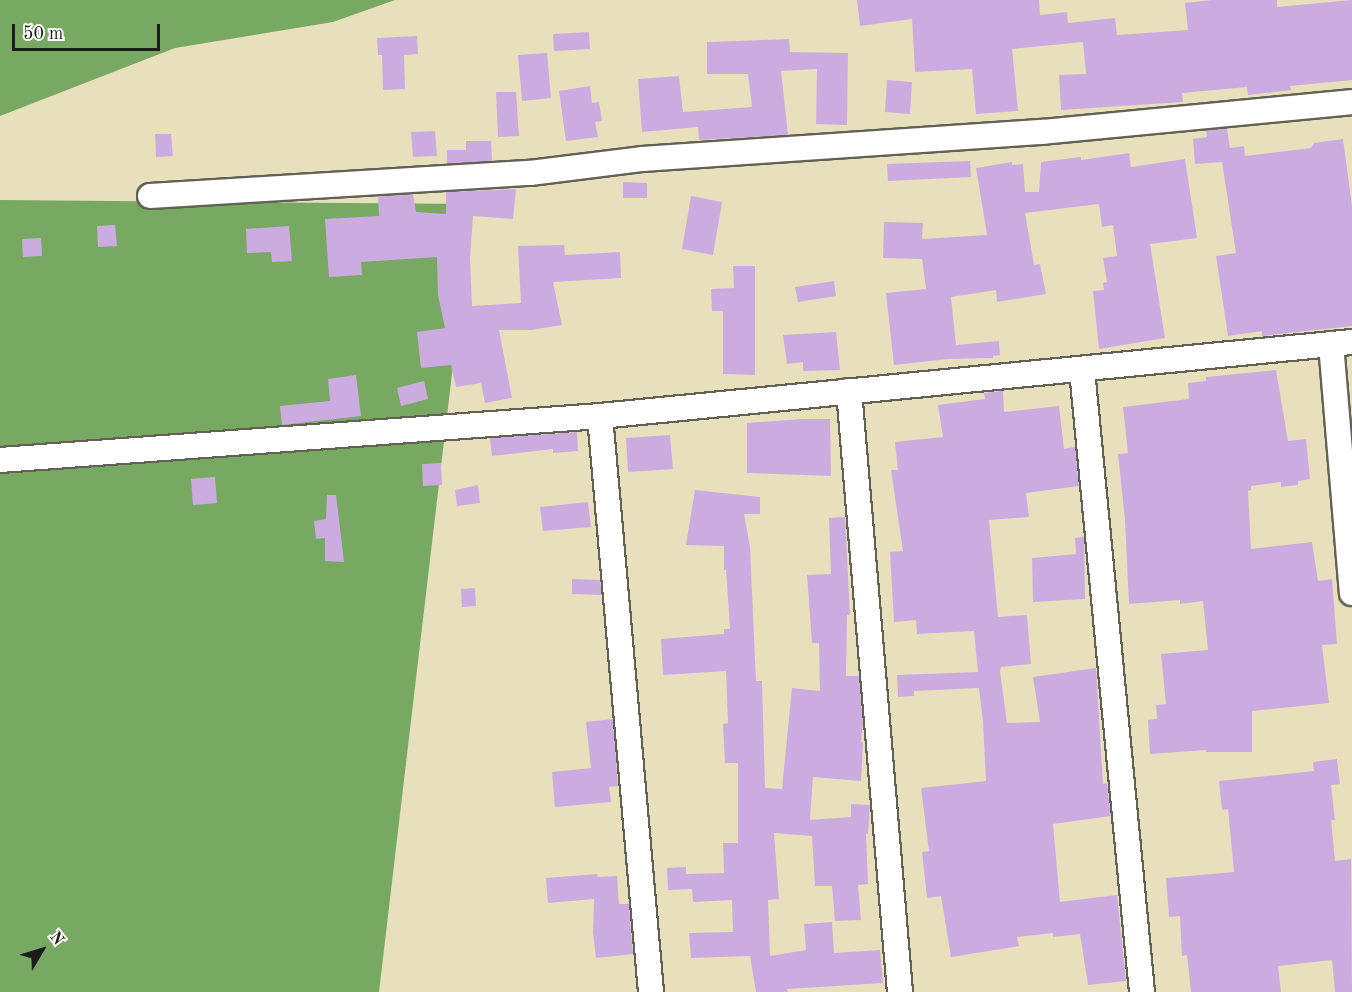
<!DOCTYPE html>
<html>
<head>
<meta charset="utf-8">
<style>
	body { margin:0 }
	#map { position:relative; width:1352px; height:992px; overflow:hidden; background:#e8e0bc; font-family:"Old Standard TT",serif }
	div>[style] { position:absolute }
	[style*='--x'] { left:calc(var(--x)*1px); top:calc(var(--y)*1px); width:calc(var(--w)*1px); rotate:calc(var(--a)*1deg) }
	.forest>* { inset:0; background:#78a963 }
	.building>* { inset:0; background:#ccace0 }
	.roads { filter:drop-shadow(2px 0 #636154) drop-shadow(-2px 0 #636154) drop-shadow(0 2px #636154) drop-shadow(0 -2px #636154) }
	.minor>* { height:24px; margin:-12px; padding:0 12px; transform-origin:12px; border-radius:12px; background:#fff }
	span { translate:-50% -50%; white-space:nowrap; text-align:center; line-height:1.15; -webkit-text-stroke:6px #fdfcf7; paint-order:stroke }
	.north { position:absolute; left:12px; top:920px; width:60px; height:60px; -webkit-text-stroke:4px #fdfcf7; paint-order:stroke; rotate:52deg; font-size:16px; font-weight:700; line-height:24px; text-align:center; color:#1c1c1c }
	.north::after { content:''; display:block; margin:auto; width:21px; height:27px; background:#1c1c1c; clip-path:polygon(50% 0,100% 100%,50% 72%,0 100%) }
	.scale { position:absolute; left:12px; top:24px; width:148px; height:27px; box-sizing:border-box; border:3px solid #1c1c1c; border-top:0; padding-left:8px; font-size:18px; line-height:21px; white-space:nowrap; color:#1c1c1c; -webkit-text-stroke:4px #fdfcf7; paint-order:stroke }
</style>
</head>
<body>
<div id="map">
	<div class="forest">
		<i style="clip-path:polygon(0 0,395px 0,333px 22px,175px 48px,0 116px)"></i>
		<i style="clip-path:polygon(0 200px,472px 204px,379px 992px,0 992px)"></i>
	</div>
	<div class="building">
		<i style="clip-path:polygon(857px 0,1039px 0,1040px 15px,1067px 12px,1068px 23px,1115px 18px,1117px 35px,1188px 30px,1185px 3px,1212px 0,1277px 0,1277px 7px,1352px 0,1352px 80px,1290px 86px,1291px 90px,1248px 95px,1247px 87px,1182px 93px,1183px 102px,1061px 110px,1059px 75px,1086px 74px,1083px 42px,1012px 49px,1018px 111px,976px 114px,972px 69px,915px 72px,912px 19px,860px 26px)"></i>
		<i style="clip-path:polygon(589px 32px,590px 49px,554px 51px,553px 34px)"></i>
		<i style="clip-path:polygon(417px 36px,418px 54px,404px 55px,405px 89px,383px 90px,382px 55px,378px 55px,377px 38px)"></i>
		<i style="clip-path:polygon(789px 39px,790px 52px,848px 53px,847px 125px,816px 124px,817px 69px,781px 71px,788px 135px,699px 140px,698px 127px,642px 132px,638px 79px,679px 76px,683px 112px,752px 107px,748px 74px,707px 74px,707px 42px)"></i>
		<i style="clip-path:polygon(547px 53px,551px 98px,522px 101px,518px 55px)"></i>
		<i style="clip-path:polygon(887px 80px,912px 82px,910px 114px,885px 112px)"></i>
		<i style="clip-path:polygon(590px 86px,592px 103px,599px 102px,602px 121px,595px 122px,598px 137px,566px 141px,559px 91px)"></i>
		<i style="clip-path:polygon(496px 92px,516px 92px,519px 136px,498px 137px)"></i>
		<i style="clip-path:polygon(1227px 128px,1230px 148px,1244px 146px,1245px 156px,1311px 148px,1314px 143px,1343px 139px,1352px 206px,1352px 326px,1262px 336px,1262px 331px,1228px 336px,1216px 256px,1236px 253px,1222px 162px,1195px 164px,1193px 139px,1207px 137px,1206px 130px)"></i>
		<i style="clip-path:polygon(435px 131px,437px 156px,413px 157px,411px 132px)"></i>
		<i style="clip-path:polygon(155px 134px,171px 134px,173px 156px,156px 157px)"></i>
		<i style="clip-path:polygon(466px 141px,491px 141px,492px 161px,447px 164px,447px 150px,466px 150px)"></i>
		<i style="clip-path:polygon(1129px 153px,1131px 167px,1185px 159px,1197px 238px,1150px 244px,1165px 338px,1099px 349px,1093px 291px,1104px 290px,1103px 283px,1107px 282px,1103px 258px,1117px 256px,1113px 225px,1102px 227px,1099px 204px,1025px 213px,1034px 265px,1040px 264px,1046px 294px,997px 302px,996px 290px,951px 297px,956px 345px,999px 341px,1000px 355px,993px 356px,993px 358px,948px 359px,894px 365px,886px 293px,926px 289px,922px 259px,883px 258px,884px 222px,923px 223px,922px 239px,987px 235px,976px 168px,1012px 162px,1012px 165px,1023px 164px,1025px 192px,1039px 192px,1041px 162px,1081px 157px,1081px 160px)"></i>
		<i style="clip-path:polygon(970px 161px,971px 177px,888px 181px,887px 164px)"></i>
		<i style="clip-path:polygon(623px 182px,647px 183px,647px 198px,623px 198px)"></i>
		<i style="clip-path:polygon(516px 189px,513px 219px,473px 216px,470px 258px,472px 306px,521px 303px,518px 246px,564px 245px,565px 255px,620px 252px,621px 278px,553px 282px,562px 325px,531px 330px,499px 330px,512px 398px,485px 403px,481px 383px,456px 387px,451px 365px,421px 368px,417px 332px,445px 328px,438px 295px,437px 257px,361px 262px,362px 275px,329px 277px,325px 219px,379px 216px,378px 196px,413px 194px,416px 212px,446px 214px,446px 192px)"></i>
		<i style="clip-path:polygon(691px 196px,722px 202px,713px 255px,682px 249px)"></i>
		<i style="clip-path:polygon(115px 225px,117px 246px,98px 247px,97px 226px)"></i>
		<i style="clip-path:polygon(289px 226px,292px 261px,272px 262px,271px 252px,247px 253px,246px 229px)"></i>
		<i style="clip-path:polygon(41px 238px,42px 256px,23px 257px,22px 239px)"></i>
		<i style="clip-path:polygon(733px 266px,755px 266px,755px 375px,723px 374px,723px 311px,712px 311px,711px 289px,734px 288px)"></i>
		<i style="clip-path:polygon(834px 281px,836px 296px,798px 302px,795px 287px)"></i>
		<i style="clip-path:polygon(836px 332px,840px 370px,803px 371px,803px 362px,787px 364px,783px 335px)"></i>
		<i style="clip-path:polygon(1276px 370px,1288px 441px,1306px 439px,1310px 479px,1298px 481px,1298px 485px,1281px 487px,1281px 482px,1251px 486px,1251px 490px,1248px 491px,1251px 549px,1312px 542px,1318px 581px,1332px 579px,1337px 644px,1322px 645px,1329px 703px,1252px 711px,1252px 752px,1206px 752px,1206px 750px,1150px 754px,1148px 720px,1157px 719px,1156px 705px,1166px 704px,1161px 654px,1208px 650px,1203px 601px,1180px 604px,1180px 600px,1129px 604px,1125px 520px,1118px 454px,1128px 453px,1123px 407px,1189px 399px,1188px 383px,1206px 381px,1206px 377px)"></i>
		<i style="clip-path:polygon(356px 375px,361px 416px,282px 425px,280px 406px,330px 401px,328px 379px)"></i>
		<i style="clip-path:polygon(424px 381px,428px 399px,401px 406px,397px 388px)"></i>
		<i style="clip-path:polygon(1003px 391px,1004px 412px,1059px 406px,1064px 449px,1075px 447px,1079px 486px,1026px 493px,1029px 517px,989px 520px,998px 617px,1027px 615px,1031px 664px,1001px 667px,1000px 671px,1007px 723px,1040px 722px,1033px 677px,1096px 668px,1103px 784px,1107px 783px,1111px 816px,1053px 824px,1060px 902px,1117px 895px,1126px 981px,1088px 985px,1080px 934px,1053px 937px,1053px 933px,1017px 937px,1019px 946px,951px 957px,941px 896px,927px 898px,922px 852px,929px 851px,921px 788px,986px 781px,983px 722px,979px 688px,914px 691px,914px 696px,898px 697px,897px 675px,978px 672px,974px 631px,917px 634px,916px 620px,894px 622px,890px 552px,903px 551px,891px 470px,898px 470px,895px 442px,943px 437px,938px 405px,985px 399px,984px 393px)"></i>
		<i style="clip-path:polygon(802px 419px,830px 419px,831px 476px,747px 473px,747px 423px)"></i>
		<i style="clip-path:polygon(577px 432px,578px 451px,553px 453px,553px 449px,492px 456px,490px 438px)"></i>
		<i style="clip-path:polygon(670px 435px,673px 469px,628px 472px,626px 438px)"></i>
		<i style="clip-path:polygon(441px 463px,442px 485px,423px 486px,422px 464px)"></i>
		<i style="clip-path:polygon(215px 477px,217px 503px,193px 505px,191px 479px)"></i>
		<i style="clip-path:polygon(478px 485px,480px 503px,457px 506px,455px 490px)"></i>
		<i style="clip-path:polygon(695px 490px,760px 497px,760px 514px,744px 514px,750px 547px,756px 681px,762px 681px,765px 788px,782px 789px,792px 688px,820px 691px,819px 643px,812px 643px,807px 575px,831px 574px,829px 518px,845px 517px,850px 615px,847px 615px,846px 676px,859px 676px,863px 723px,861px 742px,863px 742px,861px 781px,813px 777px,810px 820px,851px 817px,851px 804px,870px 805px,868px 834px,866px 834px,868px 884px,858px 885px,861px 920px,835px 921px,832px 886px,815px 886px,812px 836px,774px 833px,779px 899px,768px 900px,770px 956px,806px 950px,804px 924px,832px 922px,834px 953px,880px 950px,883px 983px,787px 989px,788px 992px,756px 992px,750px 956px,691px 958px,689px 933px,733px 932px,732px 900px,693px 902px,692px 889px,668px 890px,667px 868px,686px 867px,686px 874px,724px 873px,723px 843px,738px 843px,738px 763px,725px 763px,723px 724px,728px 723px,726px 671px,663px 675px,661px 639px,724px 634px,724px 629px,730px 629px,726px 570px,724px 570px,724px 546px,686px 545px)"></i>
		<i style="clip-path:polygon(327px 495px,336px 495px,344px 562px,325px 561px,325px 538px,316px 539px,314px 521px,326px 519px)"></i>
		<i style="clip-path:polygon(588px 502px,591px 527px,543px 531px,540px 507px)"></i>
		<i style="clip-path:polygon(1084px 537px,1085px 599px,1033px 602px,1032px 558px,1076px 554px,1075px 538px)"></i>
		<i style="clip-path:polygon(572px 579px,600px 580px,602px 595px,572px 594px)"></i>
		<i style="clip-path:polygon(475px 588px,476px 606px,462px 607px,461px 589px)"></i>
		<i style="clip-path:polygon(613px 719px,618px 786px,609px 787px,611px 802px,555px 807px,552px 772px,591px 768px,586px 722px)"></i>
		<i style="clip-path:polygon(1337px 759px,1340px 784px,1331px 785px,1335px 820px,1331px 820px,1335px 861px,1351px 859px,1352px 992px,1335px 992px,1332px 960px,1278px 966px,1281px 992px,1191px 992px,1187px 955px,1182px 956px,1180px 916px,1169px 917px,1166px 878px,1234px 872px,1228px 809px,1222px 810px,1219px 781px,1314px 771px,1313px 762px)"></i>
		<i style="clip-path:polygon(597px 874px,598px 877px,617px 876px,619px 904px,629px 904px,633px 954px,596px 958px,593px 933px,594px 899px,548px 903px,546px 878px)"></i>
	</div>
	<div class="roads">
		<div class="minor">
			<i style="--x:150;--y:196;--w:381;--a:-3.5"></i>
			<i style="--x:530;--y:173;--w:114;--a:-7.1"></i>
			<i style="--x:643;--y:159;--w:400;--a:-3.9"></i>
			<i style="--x:1042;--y:132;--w:311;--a:-5.5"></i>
			<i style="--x:1331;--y:344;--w:250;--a:85.2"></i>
			<i style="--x:1082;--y:370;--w:625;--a:84.49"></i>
			<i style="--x:849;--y:391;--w:603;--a:85.15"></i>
			<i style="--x:600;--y:416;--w:578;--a:84.94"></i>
			<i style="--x:0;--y:460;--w:602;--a:-4.19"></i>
			<i style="--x:600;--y:416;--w:756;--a:-5.62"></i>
		</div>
	</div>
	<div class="north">N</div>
	<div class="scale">50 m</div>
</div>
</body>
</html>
